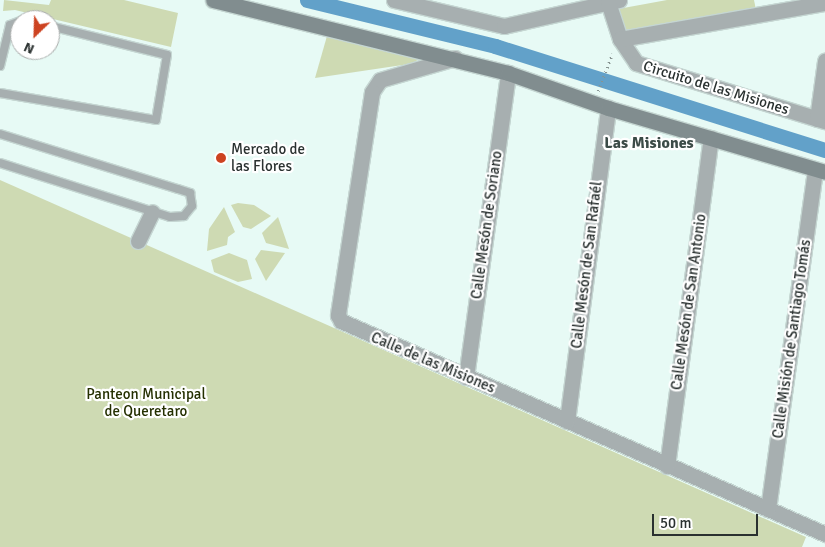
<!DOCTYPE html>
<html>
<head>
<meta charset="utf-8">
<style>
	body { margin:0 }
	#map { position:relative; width:825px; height:547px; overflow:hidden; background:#e7faf5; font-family:Signika,sans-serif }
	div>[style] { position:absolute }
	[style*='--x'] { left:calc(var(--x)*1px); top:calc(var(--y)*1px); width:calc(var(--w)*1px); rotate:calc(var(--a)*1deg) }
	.green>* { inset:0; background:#cedab3 }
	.canal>* { height:15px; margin:-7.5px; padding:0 7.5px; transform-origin:7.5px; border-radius:7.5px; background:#62a1c9 }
	.path>* { height:2.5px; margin-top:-1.25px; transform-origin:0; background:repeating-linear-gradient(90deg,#879491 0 1px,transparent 0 5px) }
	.roads { filter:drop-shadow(1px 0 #c5d6d2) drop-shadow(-1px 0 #c5d6d2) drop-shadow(0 1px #c5d6d2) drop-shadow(0 -1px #c5d6d2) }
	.lane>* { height:8px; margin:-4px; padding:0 4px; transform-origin:4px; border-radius:4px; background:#a7afb0 }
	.street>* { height:15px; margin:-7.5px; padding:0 7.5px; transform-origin:7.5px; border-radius:7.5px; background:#a7afb0 }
	.secondary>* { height:15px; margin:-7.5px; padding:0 7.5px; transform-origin:7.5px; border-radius:7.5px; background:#818d8f }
	.dots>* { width:14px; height:14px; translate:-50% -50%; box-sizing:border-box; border:2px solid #fff; border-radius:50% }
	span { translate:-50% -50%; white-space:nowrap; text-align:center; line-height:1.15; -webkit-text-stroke:4.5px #fff; paint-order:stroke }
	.street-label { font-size:15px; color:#2a3130 }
	.poi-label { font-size:15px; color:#2a3130 }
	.left { translate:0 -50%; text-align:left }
	.park-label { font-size:15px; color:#242f00 }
	.neighbourhood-label { font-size:16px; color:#3b4b47; font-weight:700 }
	.north { position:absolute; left:10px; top:10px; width:50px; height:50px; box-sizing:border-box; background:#fff; border:1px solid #aaadac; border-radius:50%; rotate:204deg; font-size:14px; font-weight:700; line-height:20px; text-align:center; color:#2a3130 }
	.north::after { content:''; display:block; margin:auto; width:18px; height:22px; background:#cd4321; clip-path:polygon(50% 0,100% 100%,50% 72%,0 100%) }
	.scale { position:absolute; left:652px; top:514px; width:106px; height:22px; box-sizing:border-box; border:2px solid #2a3130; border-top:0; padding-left:6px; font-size:15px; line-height:18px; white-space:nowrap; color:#2a3130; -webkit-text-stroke:4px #fff; paint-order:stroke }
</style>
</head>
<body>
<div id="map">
	<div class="green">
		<i style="clip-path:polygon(4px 0,49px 5px,51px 0,124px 0,178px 13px,171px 47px,15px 10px,3px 11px)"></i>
		<i style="clip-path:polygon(667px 0,754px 0,756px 10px,623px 34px,618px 9px)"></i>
		<i style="clip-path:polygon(327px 36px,418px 56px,416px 63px,315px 78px)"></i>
		<i style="clip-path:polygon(0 180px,806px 537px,802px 547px,0 547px)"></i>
		<i style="clip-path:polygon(238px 203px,254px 205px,271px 216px,251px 229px,243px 227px,231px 205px)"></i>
		<i style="clip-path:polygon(224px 207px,235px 232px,228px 237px,227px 245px,207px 251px,209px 229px)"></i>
		<i style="clip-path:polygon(278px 217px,289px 249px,266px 243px,262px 233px)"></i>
		<i style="clip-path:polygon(261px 250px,285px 253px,266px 281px,255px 259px)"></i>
		<i style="clip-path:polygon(229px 253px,247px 260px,252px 279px,238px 282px,214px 272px,211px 260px)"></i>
	</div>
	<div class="canal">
		<i style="--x:307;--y:0;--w:194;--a:13.7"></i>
		<i style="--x:495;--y:46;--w:346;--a:17.5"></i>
	</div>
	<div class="path">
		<i style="--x:598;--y:91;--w:40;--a:-69"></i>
	</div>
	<div class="roads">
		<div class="lane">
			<i style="--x:0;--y:66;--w:42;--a:-76.3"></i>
			<i style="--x:10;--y:25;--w:14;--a:-21"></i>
			<i style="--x:0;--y:93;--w:158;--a:9.8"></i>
			<i style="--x:156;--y:120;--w:66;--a:-80.4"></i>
			<i style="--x:167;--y:55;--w:121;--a:-166.1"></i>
			<i style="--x:0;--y:134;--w:186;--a:17.2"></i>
			<i style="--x:178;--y:189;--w:13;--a:18"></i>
			<i style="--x:190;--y:193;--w:13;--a:81"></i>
			<i style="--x:192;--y:206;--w:13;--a:129"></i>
			<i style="--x:184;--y:216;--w:14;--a:176"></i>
			<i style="--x:170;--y:217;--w:178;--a:-162.4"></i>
		</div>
		<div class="street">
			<i style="--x:394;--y:0;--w:113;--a:13.3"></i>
			<i style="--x:504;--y:26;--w:118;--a:-12.7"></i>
			<i style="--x:608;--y:2;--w:39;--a:72"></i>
			<i style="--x:620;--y:39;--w:29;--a:56"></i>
			<i style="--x:636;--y:63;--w:198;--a:17.1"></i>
			<i style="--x:620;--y:39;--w:208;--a:-10"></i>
			<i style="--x:455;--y:58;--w:78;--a:163.7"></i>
			<i style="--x:380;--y:80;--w:14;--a:124"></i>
			<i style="--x:372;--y:92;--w:226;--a:98.7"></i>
			<i style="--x:338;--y:315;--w:7;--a:63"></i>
			<i style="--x:341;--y:321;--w:529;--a:23.75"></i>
			<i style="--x:817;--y:119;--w:59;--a:-82.1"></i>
			<i style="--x:138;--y:241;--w:32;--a:-64"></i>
			<i style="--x:466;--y:377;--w:307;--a:-82.1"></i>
			<i style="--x:567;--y:421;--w:316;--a:-82.5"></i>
			<i style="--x:667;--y:466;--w:331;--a:-82.4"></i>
			<i style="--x:768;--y:509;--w:342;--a:-82.1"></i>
		</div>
		<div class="secondary">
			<i style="--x:213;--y:0;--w:304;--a:13.9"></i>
			<i style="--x:508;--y:73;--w:106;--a:19.3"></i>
			<i style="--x:608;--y:108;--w:226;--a:16.4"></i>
		</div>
	</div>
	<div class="dots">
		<i style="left:221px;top:158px;background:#cd4321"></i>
	</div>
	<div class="street-label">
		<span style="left:716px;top:88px;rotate:17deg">Circuito de las Misiones</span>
		<span style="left:487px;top:225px;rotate:-82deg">Calle Mesón de Soriano</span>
		<span style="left:587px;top:265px;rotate:-83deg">Calle Mesón de San Rafaél</span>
		<span style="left:689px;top:302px;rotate:-82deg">Calle Mesón de San Antonio</span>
		<span style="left:792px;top:339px;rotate:-82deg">Calle Misión de Santiago Tomás</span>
		<span style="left:433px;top:363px;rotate:23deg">Calle de las Misiones</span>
	</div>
	<div class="poi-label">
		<span class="left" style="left:231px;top:158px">Mercado de<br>las Flores</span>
	</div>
	<div class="park-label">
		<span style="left:146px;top:403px">Panteon Municipal<br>de Queretaro</span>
	</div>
	<div class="neighbourhood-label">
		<span style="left:649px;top:143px">Las Misiones</span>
	</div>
	<div class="north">N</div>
	<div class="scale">50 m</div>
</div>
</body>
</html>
